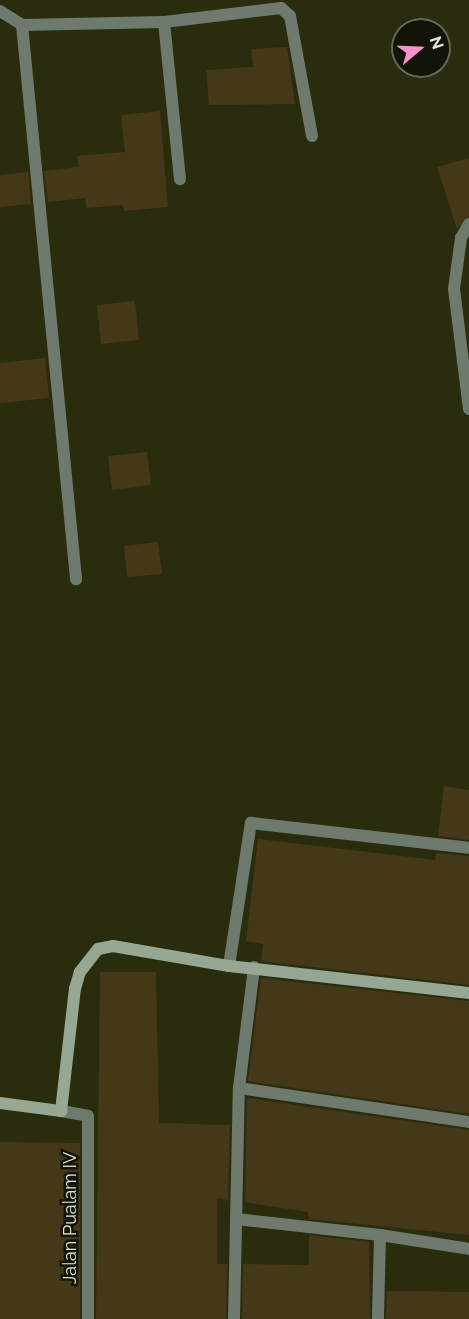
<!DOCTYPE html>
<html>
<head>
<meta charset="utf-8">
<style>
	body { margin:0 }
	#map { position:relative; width:469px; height:1319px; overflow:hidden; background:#292d0e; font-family:Raleway,sans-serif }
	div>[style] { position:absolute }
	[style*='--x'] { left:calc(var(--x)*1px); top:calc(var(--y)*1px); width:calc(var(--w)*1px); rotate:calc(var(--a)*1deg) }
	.building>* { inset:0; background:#443819 }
	.street>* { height:12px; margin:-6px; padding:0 6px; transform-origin:6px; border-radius:6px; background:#6f7a6e }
	.secondary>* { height:12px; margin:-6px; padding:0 6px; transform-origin:6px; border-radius:6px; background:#96a794 }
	span { translate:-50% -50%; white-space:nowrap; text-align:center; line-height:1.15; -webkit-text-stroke:5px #121407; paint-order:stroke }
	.street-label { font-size:18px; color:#e2e6d4 }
	.north { position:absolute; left:391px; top:18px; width:60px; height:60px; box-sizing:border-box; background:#121407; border:2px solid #656859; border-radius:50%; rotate:71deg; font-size:16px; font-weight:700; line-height:24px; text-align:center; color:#e2e6d4 }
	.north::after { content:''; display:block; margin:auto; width:21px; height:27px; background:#f491d3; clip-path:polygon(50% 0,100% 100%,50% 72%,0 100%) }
</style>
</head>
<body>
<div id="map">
	<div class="building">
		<i style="clip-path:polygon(287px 47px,295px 104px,209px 105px,206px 70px,253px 67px,251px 49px)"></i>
		<i style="clip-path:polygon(160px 111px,168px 207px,124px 211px,123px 205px,86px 208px,85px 198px,48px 202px,44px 171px,79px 167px,77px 156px,125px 152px,121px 115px)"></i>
		<i style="clip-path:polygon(469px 158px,469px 216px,457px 229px,437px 167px)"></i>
		<i style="clip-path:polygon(28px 172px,31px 204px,0 207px,0 175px)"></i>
		<i style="clip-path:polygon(135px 301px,139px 340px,101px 344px,97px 305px)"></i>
		<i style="clip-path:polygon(45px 358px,49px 398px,0 403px,0 363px)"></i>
		<i style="clip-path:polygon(147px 452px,151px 485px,112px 490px,108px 456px)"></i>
		<i style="clip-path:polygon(158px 542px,162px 574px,127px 577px,124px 546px)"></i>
		<i style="clip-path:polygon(444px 786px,469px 790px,469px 840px,438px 836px)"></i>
		<i style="clip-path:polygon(258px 839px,435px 860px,436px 853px,469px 856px,469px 985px,261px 961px,263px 944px,246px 941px)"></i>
		<i style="clip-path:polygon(100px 972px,156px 972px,159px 1123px,230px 1125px,228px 1200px,217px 1198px,217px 1264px,227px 1264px,226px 1319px,96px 1319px)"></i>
		<i style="clip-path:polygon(261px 978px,469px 1001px,469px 1114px,248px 1081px)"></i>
		<i style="clip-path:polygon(247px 1098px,469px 1130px,469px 1235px,309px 1219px,308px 1212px,245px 1202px)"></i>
		<i style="clip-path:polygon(0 1142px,80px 1143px,80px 1319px,0 1319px)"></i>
		<i style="clip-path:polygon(309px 1235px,369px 1242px,370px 1319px,242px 1319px,243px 1264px,309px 1265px)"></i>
		<i style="clip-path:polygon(387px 1291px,469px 1292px,469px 1319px,386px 1319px)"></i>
	</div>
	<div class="street">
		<i style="--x:0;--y:11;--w:26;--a:32"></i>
		<i style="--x:22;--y:25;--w:142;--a:-1.2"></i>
		<i style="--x:164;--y:22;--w:118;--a:-6.8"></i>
		<i style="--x:281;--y:8;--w:12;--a:42"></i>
		<i style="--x:290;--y:16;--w:122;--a:79.6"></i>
		<i style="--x:164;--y:22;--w:158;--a:84.2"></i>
		<i style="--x:22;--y:25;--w:557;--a:84.43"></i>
		<i style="--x:469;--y:224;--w:16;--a:120"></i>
		<i style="--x:461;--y:238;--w:51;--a:97.8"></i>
		<i style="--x:454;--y:289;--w:121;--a:82.9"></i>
		<i style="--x:229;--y:966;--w:145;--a:-81.3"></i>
		<i style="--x:251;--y:823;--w:219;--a:6.5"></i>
		<i style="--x:239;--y:1088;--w:232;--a:8.4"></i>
		<i style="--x:61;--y:1111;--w:27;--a:10"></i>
		<i style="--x:88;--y:1116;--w:203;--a:90"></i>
		<i style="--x:236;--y:1219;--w:145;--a:6.3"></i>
		<i style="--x:380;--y:1235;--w:84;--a:91.4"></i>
		<i style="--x:380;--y:1235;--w:90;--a:8.9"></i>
		<i style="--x:234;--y:1319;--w:231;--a:-88.8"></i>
		<i style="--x:239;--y:1088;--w:122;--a:-82.9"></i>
	</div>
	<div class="secondary">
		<i style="--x:0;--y:1103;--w:62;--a:7.5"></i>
		<i style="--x:61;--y:1111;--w:123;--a:-83.5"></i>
		<i style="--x:75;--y:989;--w:18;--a:-74"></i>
		<i style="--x:80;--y:972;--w:29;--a:-52"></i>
		<i style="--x:98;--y:949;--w:15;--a:-11"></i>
		<i style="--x:113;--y:946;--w:118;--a:9.8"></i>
		<i style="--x:229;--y:966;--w:242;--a:6.4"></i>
	</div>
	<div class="street-label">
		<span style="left:70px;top:1218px;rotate:-90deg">Jalan Pualam IV</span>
	</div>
	<div class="north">N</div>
</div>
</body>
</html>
